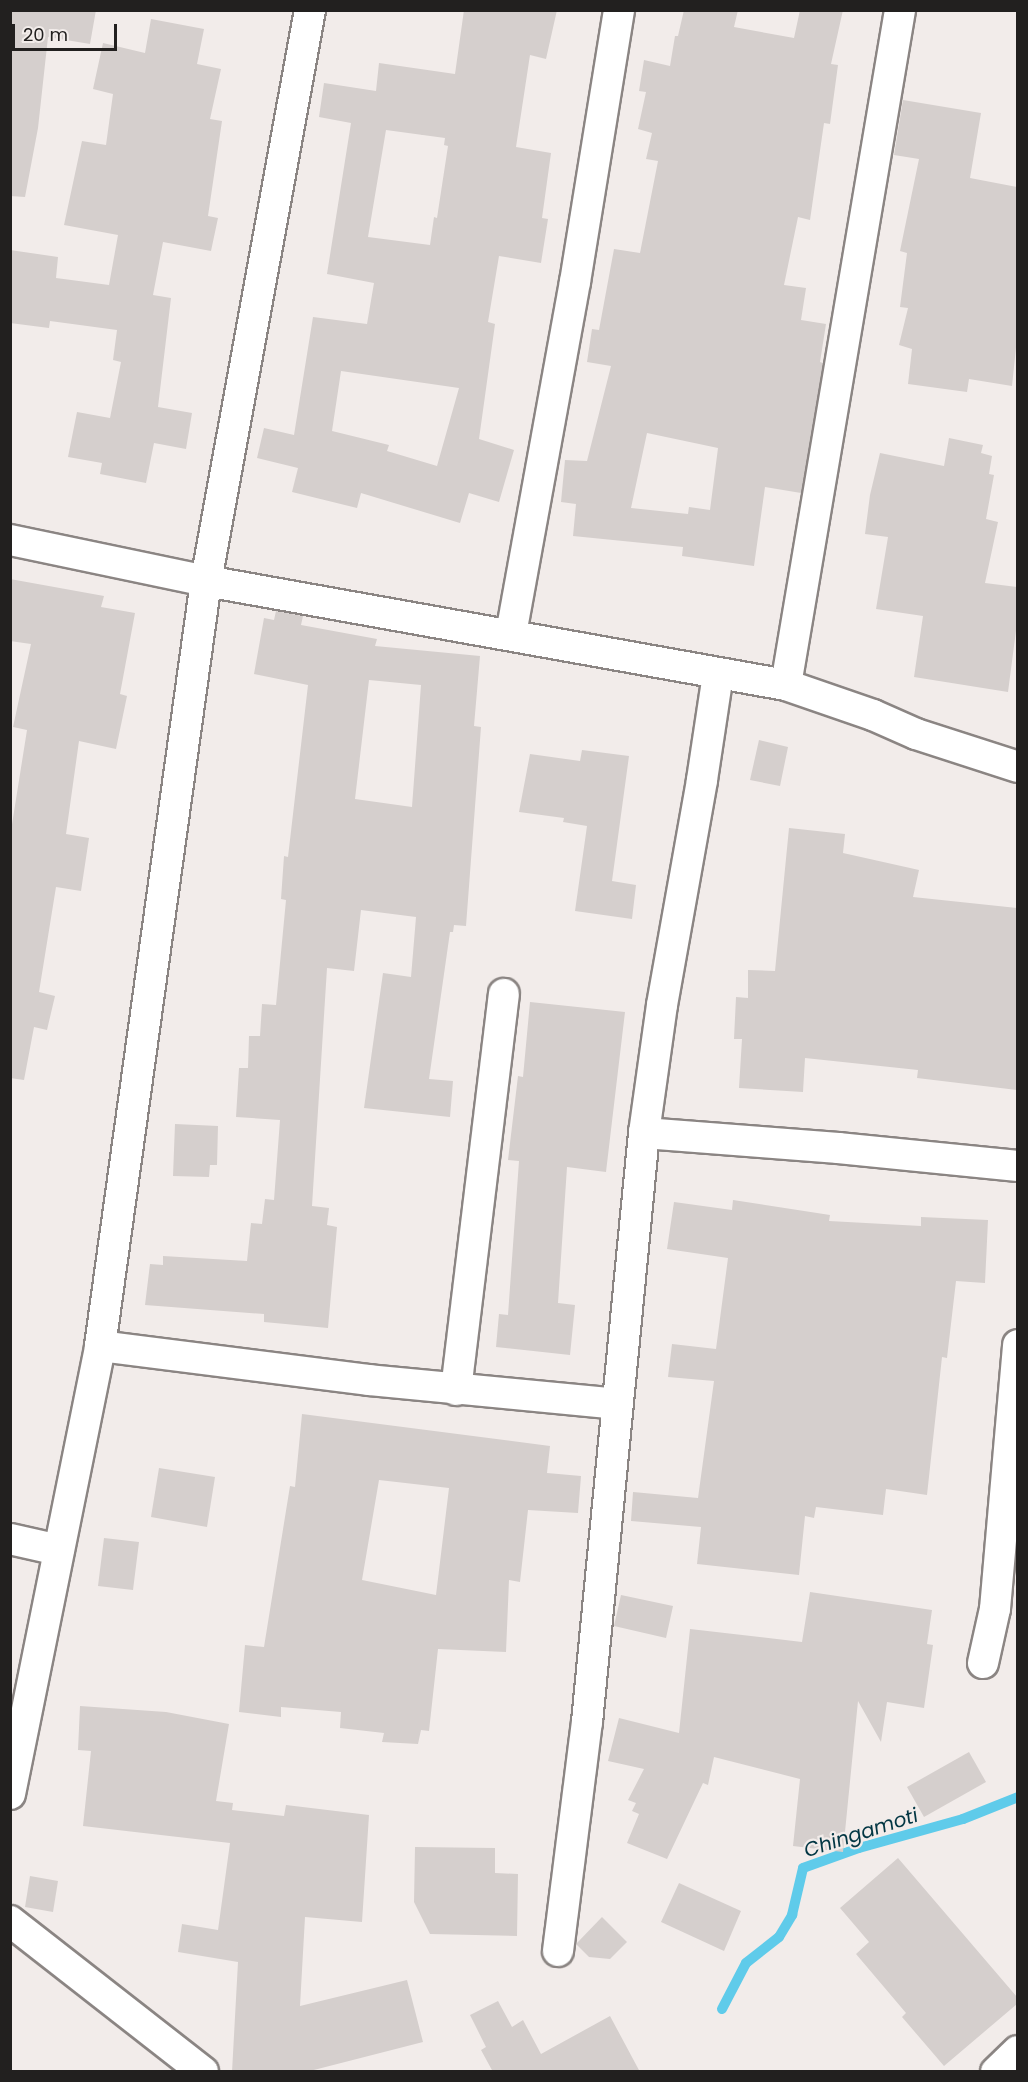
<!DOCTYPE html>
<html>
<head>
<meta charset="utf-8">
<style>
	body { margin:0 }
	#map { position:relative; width:1028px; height:2082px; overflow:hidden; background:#f2ecea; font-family:Poppins,sans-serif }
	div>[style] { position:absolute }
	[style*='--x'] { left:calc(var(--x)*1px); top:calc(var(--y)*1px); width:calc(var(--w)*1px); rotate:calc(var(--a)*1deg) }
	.stream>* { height:10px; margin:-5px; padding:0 5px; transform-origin:5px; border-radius:5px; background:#5fcbea }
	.building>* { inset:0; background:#d5cfcd }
	.roads { filter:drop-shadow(2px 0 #8b8583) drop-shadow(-2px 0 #8b8583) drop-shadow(0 2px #8b8583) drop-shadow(0 -2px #8b8583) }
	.street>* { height:30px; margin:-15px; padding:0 15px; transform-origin:15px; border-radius:15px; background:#fff }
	span { translate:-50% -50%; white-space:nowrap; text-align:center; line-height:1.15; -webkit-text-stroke:4.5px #f2ecea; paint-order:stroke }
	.water-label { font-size:20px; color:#023643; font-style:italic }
	.frame { position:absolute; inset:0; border:12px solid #22201f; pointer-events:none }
	.scale { position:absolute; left:12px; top:24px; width:105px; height:27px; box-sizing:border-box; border:3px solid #22201f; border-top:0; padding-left:8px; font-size:18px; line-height:21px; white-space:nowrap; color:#22201f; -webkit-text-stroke:4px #f2ecea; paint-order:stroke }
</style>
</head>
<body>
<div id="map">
	<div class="stream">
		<i style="--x:722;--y:2009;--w:52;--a:-62.4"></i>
		<i style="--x:746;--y:1963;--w:42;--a:-38.2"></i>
		<i style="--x:779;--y:1937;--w:26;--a:-59"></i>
		<i style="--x:792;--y:1915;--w:48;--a:-76.8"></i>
		<i style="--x:803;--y:1868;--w:59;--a:-19.7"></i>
		<i style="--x:859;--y:1848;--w:108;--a:-15.6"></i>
		<i style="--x:963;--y:1819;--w:59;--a:-21.8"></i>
	</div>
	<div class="building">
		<i style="clip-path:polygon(10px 10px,96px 10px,90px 44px,48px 37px,38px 128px,25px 197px,10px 196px)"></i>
		<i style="clip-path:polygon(evenodd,464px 10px,557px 10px,546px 59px,530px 55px,516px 147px,551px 153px,542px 218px,548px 219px,541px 263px,499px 256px,488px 322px,495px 324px,479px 439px,514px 450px,499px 502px,469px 493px,460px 523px,361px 493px,357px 508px,292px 492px,298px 468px,257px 458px,264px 428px,294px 435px,313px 317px,367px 324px,374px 283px,327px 274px,351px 123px,319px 117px,324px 83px,376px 91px,379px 63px,455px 74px,464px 10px,386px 130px,445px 138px,444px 145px,448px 146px,437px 218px,434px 217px,430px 245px,368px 237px,386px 130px,464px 10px,341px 371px,459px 388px,437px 466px,387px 451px,389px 445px,332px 431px,341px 371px)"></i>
		<i style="clip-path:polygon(evenodd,684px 10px,738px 10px,734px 27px,794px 38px,800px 10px,843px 10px,831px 64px,838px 65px,830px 124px,824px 123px,810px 220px,798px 217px,784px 285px,806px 288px,801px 320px,826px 324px,820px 362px,823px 363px,801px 493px,765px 487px,754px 566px,682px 556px,683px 547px,573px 536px,576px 504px,561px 502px,565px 460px,587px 461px,611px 366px,587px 362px,592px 329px,599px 330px,614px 249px,640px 253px,658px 161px,646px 159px,652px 133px,638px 129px,646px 92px,639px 91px,644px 60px,670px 66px,675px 36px,678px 36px,684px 10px,647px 433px,718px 448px,710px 510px,689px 507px,688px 514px,631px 508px,647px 433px)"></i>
		<i style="clip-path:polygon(151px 19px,204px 29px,197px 64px,221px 69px,210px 119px,222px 121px,208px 216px,218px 218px,211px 251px,163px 242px,153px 295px,171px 298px,158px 407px,192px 413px,186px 449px,154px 443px,146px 483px,100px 474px,102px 463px,68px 457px,77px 412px,110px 418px,121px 362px,113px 360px,117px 330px,50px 321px,49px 328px,10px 323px,10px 250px,58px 257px,56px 278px,109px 285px,118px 235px,64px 225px,82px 141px,106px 145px,113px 94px,93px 89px,103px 43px,145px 53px)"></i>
		<i style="clip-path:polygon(903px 100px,981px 113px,970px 178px,1017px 187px,1017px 338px,1012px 386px,969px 379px,967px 392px,908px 384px,912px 349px,899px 345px,908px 308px,900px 307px,907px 253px,900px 251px,919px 159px,894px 155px)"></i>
		<i style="clip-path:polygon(949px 438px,983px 445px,981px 453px,992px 456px,989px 474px,994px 475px,986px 519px,998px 522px,985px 583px,1017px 587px,1017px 623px,1008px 692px,914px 677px,923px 616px,876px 609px,888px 537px,865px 534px,870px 495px,880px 453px,944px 466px)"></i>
		<i style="clip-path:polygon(10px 579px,104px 596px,101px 607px,135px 613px,120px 694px,127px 696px,116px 749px,79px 741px,66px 834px,89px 838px,81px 891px,56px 887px,39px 992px,55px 996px,47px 1030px,34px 1027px,24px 1080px,10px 1078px,10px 837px,27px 730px,13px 727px,31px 644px,10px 641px)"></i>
		<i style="clip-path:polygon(evenodd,276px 611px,303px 616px,301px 625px,377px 639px,375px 646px,480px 656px,474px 726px,481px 727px,466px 926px,454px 925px,453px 932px,450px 932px,429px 1079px,453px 1081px,450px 1117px,364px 1108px,383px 973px,411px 977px,416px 917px,361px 910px,354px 971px,327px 968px,312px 1206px,329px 1208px,327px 1225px,337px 1227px,328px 1328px,264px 1322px,264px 1314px,145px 1305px,150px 1264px,163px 1265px,163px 1256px,247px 1261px,251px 1223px,262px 1224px,265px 1199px,274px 1200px,280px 1120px,236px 1117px,239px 1068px,248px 1068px,249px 1036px,260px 1036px,262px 1004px,276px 1005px,286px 900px,281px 899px,284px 856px,288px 857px,308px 685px,254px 674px,264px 618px,274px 620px,276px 611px,369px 680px,421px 685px,412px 807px,355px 799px,369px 680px)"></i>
		<i style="clip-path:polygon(759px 740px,788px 747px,780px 786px,750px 780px)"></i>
		<i style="clip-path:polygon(582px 750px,629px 756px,612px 881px,636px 885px,632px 919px,575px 911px,587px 826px,563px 822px,564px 818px,519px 812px,530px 754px,580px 761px)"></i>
		<i style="clip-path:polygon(789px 828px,845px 834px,843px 853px,919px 870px,913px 897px,1017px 908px,1017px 1090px,917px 1078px,918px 1070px,805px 1058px,803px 1092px,739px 1088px,742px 1039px,734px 1039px,736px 997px,748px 998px,748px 970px,775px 971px)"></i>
		<i style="clip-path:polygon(530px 1002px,625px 1012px,606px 1172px,567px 1167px,558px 1303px,575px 1305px,570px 1355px,496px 1347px,499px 1314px,508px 1315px,519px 1161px,508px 1160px,518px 1076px,523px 1077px)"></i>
		<i style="clip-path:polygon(175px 1124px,218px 1126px,217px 1165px,210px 1165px,209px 1177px,173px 1176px)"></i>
		<i style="clip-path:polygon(733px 1200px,830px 1215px,829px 1221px,921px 1226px,921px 1217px,988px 1220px,985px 1283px,956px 1281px,947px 1358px,942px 1357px,927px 1495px,886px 1489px,883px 1515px,816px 1507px,814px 1518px,805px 1516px,799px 1575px,697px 1564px,701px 1527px,631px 1521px,633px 1492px,698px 1498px,714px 1381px,668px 1377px,672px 1344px,716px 1349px,728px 1258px,667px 1249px,674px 1202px,732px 1210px)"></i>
		<i style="clip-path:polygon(evenodd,302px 1414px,550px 1446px,547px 1473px,581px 1476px,578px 1513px,528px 1510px,520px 1582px,509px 1580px,506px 1652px,438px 1649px,429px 1731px,421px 1730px,418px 1744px,382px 1742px,384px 1733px,340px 1728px,341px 1712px,281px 1707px,281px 1717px,239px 1712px,245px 1645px,264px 1647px,290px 1486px,295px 1487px,302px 1414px,379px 1480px,449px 1488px,436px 1595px,362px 1580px,379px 1480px)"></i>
		<i style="clip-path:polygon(159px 1468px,215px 1477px,207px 1527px,151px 1517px)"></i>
		<i style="clip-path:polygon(104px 1538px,139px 1542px,133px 1590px,98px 1586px)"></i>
		<i style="clip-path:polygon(810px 1592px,932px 1610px,927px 1644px,933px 1645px,924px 1708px,887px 1702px,881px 1742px,858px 1701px,843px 1852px,793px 1846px,800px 1779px,714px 1757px,708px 1785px,703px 1783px,667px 1859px,627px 1843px,639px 1814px,632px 1811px,636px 1803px,628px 1800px,644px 1769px,608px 1761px,619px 1718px,679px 1733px,690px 1629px,802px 1642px)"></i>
		<i style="clip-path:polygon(621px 1595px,673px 1606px,666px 1638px,614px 1626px)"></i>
		<i style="clip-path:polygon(80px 1706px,166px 1712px,229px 1724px,216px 1801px,233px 1803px,232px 1810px,284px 1816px,286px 1805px,369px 1815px,362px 1922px,305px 1917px,300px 2006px,407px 1980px,423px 2042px,306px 2072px,232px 2072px,238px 1962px,178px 1952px,182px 1924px,218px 1930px,230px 1843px,83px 1826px,91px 1751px,78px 1750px)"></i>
		<i style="clip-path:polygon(969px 1752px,986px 1782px,924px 1817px,907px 1787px)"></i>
		<i style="clip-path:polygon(415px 1847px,495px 1848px,495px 1873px,518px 1874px,517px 1936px,430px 1934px,414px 1902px)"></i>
		<i style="clip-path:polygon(898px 1858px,1017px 1997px,1017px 2004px,944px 2066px,902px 2017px,906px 2013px,856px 1954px,869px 1942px,840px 1908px)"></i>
		<i style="clip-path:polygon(30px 1876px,58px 1881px,53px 1912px,25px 1907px)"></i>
		<i style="clip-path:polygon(679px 1883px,741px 1911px,724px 1951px,661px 1922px)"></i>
		<i style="clip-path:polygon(602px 1917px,627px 1942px,610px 1959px,589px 1957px,576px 1944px)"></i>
		<i style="clip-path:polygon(498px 2001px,512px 2027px,523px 2020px,541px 2054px,610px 2016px,640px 2072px,493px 2072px,481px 2050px,486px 2047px,470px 2015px)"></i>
	</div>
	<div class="roads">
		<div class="street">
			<i style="--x:10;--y:540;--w:200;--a:11.8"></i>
			<i style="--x:206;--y:581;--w:589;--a:10.17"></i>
			<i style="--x:786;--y:685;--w:685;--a:-80.41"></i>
			<i style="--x:511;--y:634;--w:358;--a:-79.7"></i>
			<i style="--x:575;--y:282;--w:276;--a:-80.8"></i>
			<i style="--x:786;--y:685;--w:92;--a:19"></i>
			<i style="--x:873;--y:715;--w:47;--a:23.8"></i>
			<i style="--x:916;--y:734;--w:107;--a:17.9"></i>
			<i style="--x:644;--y:1133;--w:195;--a:4.4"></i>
			<i style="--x:838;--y:1148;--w:181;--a:5.7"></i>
			<i style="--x:100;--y:1346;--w:271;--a:7.2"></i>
			<i style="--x:369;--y:1380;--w:249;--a:5.5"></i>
			<i style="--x:456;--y:1390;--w:399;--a:-83.1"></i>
			<i style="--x:10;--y:1539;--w:50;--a:12.7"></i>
			<i style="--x:983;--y:1663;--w:55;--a:-77.5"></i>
			<i style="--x:995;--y:1609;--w:265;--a:-85"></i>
			<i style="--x:10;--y:1794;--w:457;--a:-78.6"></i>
			<i style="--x:100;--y:1346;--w:772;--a:-82.11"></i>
			<i style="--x:206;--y:581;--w:580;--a:-79.68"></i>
			<i style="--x:10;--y:1921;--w:245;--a:38"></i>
			<i style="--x:558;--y:1951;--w:231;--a:-82.8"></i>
			<i style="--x:587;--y:1722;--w:592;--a:-84.47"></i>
			<i style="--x:644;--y:1133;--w:129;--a:-82"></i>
			<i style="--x:662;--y:1005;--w:229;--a:-79.9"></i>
			<i style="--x:702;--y:780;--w:107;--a:-81.4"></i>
			<i style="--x:996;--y:2072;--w:30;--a:-44"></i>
		</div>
	</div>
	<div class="water-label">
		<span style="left:861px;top:1833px;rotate:-18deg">Chingamoti</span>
	</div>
	<div class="frame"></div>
	<div class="scale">20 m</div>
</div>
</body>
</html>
